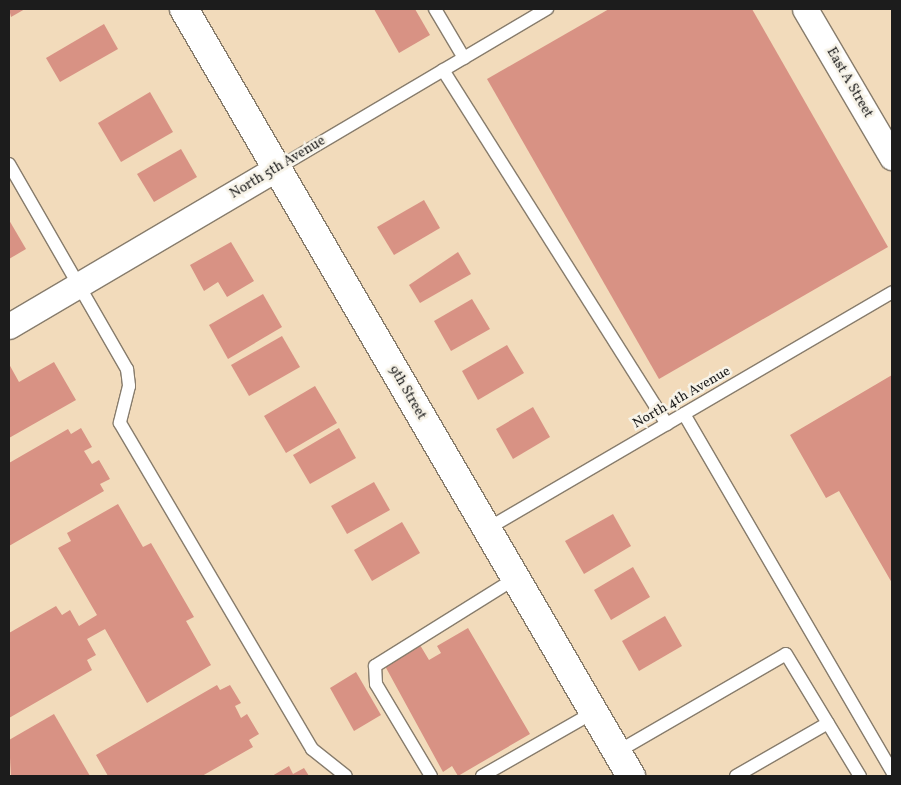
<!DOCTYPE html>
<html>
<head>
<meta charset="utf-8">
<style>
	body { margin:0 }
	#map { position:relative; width:901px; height:785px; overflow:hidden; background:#f2dbbb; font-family:Vollkorn,serif }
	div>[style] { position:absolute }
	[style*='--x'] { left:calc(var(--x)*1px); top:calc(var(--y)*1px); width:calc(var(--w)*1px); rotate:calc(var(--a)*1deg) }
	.building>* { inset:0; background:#d89284 }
	.roads { filter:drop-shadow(1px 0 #877c6c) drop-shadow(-1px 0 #877c6c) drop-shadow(0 1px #877c6c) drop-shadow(0 -1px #877c6c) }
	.lane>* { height:12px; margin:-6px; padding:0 6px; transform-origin:6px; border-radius:6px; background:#fff }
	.street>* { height:25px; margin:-12.5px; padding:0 12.5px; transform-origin:12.5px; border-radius:12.5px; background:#fff }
	.secondary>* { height:28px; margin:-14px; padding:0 14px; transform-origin:14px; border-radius:14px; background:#fff }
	span { translate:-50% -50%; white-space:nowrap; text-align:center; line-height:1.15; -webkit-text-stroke:5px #f7f3e8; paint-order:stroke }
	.street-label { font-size:14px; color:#1c1c1c }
	.frame { position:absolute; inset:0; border:10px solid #1c1c1c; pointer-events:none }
</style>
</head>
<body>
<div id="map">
	<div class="building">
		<i style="clip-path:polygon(9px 9px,25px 9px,11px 17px)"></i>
		<i style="clip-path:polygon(374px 9px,415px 9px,430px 35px,399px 53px)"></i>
		<i style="clip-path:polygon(609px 9px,752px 9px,888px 247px,659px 379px,487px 79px)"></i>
		<i style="clip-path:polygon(104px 24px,118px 49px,60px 82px,46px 58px)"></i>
		<i style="clip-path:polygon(150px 92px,173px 132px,121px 162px,98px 123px)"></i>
		<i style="clip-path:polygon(181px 149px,197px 177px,154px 202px,137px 174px)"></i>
		<i style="clip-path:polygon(424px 200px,440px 228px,394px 255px,377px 227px)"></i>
		<i style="clip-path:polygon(9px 220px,26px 249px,9px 259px)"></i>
		<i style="clip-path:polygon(231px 242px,254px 281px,227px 297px,218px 282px,204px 291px,190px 265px)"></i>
		<i style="clip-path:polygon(458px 252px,471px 274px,420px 303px,409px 285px)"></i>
		<i style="clip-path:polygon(263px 294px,282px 327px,228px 359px,209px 325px)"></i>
		<i style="clip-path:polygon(472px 299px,490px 329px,451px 351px,434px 321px)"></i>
		<i style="clip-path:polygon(282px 336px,300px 367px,249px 396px,231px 365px)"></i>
		<i style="clip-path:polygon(507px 345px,524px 373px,478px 400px,462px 371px)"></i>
		<i style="clip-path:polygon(54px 362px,76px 400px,9px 438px,9px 364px,19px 382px)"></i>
		<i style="clip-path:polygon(892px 375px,892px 583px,839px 491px,826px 498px,790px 435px)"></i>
		<i style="clip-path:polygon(315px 386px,337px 423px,286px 453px,264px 416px)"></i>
		<i style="clip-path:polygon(533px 407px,550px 437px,513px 459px,496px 429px)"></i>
		<i style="clip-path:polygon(81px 428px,92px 447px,84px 451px,92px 464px,99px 460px,110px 479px,100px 484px,104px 491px,9px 546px,9px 463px,68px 429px,71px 434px)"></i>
		<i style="clip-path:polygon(339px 428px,356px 458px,310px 484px,293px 455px)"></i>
		<i style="clip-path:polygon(374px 482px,390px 510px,347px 534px,331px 506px)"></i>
		<i style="clip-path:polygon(118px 504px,143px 547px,151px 543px,194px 617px,186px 621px,211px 665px,147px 703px,105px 629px,87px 639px,96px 655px,87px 660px,92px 670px,9px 718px,9px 633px,56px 606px,62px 615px,70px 610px,79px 626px,97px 615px,58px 548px,71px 541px,67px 533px)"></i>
		<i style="clip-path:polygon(613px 514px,631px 546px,584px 574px,565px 541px)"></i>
		<i style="clip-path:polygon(402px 522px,420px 553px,372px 581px,354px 550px)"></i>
		<i style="clip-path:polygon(633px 567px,650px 597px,611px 620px,594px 590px)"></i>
		<i style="clip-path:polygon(665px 616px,682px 646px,639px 671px,622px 641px)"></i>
		<i style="clip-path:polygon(468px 628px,530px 734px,458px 776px,452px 766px,443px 772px,385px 666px,420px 645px,429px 660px,441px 653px,437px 646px)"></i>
		<i style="clip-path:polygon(356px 672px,381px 715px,354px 731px,330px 688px)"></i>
		<i style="clip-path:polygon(217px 685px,220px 690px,230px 685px,241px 703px,235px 706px,241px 718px,247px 714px,259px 734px,249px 740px,253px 747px,202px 776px,108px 776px,96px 755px)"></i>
		<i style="clip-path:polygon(54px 714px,90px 776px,11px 776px,9px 740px)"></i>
		<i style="clip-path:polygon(289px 766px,293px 774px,304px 768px,309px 776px,272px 776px)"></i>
	</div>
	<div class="roads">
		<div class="lane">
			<i style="--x:435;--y:9;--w:57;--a:59.4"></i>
			<i style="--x:443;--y:70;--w:419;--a:57.7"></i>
			<i style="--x:9;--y:164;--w:237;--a:60.1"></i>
			<i style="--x:127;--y:369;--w:17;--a:83"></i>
			<i style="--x:129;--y:386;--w:38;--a:104"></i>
			<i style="--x:120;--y:423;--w:378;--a:59.5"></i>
			<i style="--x:312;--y:749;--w:43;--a:38.5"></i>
			<i style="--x:276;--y:169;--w:315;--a:-30.6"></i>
			<i style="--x:684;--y:414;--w:414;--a:59.8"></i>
			<i style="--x:487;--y:529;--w:469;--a:-30.3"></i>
			<i style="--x:617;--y:752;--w:195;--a:-30.1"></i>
			<i style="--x:786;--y:654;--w:143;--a:58.8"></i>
			<i style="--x:431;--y:776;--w:107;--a:-120.9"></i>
			<i style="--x:376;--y:684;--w:18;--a:-93"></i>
			<i style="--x:375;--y:666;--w:166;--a:-32"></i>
			<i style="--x:482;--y:776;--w:129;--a:-29.7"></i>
			<i style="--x:736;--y:776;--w:106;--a:-29.9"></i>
		</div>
		<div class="street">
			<i style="--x:805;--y:9;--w:172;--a:59.6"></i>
			<i style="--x:9;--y:326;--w:310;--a:-30.5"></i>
		</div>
		<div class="secondary">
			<i style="--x:184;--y:9;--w:888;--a:59.77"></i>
		</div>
	</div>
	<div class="street-label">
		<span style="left:849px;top:83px;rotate:60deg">East A Street</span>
		<span style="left:278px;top:168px;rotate:-31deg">North 5th Avenue</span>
		<span style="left:407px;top:393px;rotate:60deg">9th Street</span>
		<span style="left:682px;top:398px;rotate:-30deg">North 4th Avenue</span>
	</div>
	<div class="frame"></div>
</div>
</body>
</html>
